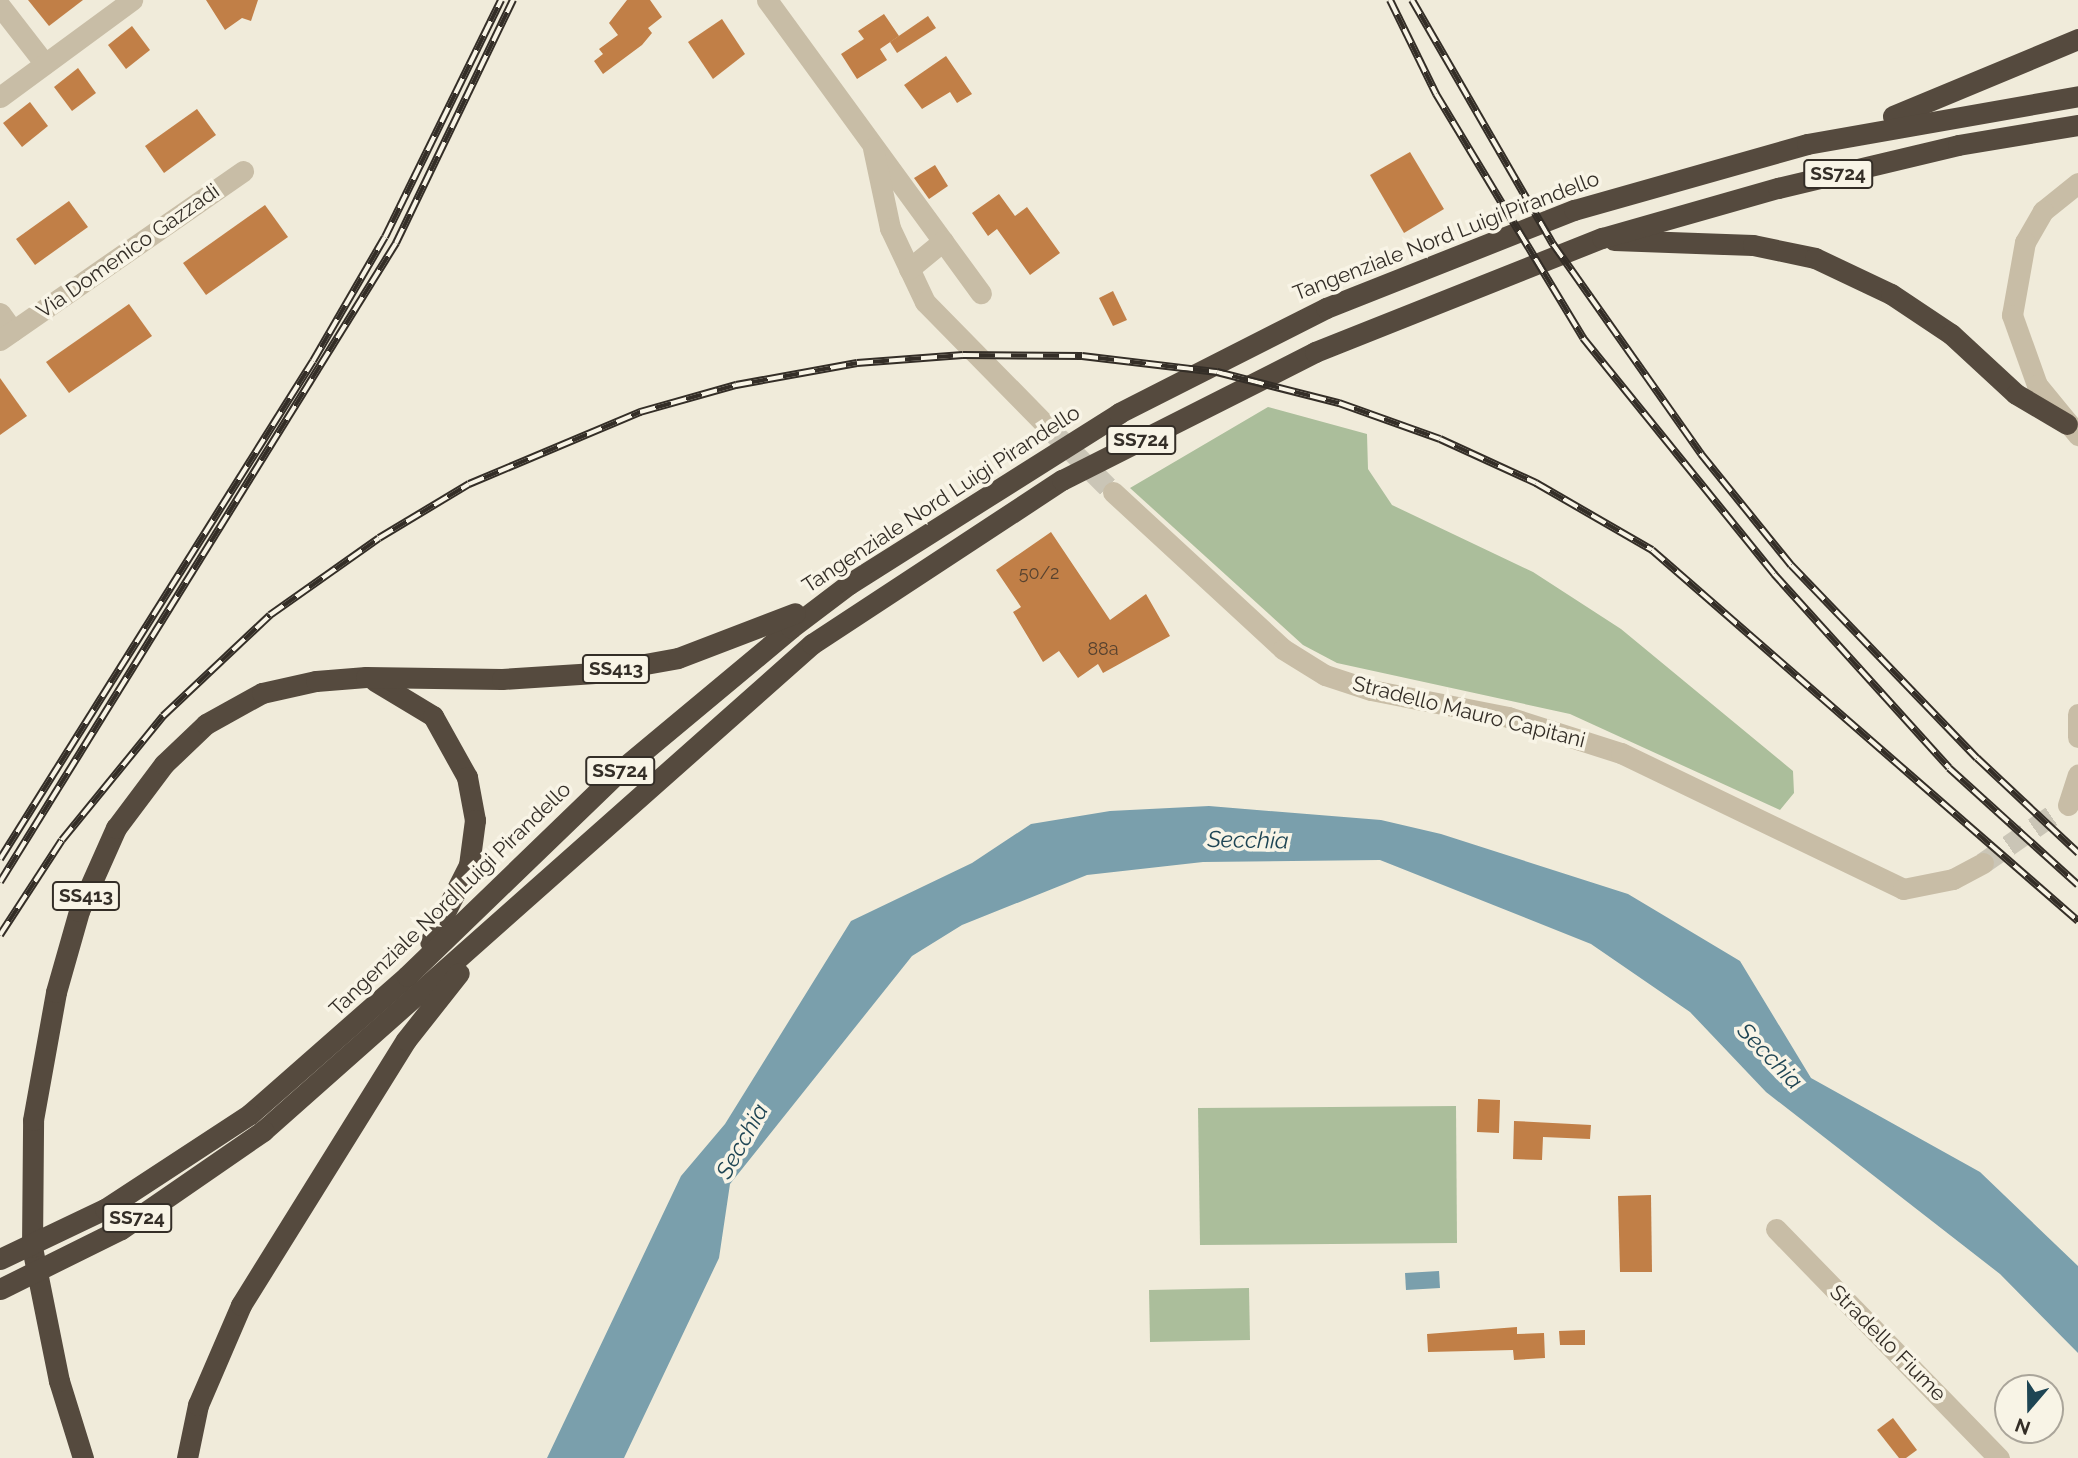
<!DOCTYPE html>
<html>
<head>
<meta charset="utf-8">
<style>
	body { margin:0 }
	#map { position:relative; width:2078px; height:1458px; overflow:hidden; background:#f0ebda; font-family:Raleway,sans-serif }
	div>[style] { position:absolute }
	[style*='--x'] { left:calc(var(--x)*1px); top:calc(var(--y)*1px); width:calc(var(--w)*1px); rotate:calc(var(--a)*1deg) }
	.green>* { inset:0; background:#abbe9b }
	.water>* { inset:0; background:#7a9fac }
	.building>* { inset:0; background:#c17f47 }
	.minor-tunnel>* { height:21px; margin-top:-10.5px; transform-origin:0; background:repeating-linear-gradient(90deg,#cac5b6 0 21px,transparent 0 31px) }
	.minor>* { height:21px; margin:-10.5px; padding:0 10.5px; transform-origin:10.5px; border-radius:10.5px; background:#c8bda6 }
	.highway>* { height:21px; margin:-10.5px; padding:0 10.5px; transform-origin:10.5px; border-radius:10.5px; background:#554a3e }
	.rail>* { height:8px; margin-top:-4px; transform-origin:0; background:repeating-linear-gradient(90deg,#f8f4e6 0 16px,#342e27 0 32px); box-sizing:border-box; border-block:2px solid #342e27 }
	.highway-bridge>* { height:21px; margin:-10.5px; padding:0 10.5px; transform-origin:10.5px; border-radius:10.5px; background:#554a3e }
	span { translate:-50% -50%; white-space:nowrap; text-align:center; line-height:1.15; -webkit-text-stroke:7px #f8f4e6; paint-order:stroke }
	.number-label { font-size:18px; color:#57422f }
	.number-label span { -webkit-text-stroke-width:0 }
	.shield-label span { padding:2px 5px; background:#f8f4e6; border:2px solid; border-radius:5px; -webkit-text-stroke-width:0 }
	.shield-label { font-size:19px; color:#342e27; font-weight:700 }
	.street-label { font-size:21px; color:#342e27 }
	.water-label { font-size:23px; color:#1e4554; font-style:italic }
	.north { position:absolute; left:1994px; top:1374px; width:70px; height:70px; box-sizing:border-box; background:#f8f4e6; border:2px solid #aaa59a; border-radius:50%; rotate:200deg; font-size:19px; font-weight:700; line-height:28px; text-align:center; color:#342e27 }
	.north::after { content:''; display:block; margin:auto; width:24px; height:32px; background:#1e4554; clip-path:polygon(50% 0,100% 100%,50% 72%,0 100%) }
</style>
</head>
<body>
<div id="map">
	<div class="green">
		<i style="clip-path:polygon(1268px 407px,1367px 434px,1368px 469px,1392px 505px,1533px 572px,1621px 629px,1793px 771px,1794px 793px,1780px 810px,1570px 714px,1337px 663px,1303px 645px,1130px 488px)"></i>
		<i style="clip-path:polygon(1456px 1106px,1457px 1243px,1200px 1245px,1198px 1108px)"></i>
		<i style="clip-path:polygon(1249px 1288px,1250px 1340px,1150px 1342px,1149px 1290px)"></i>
	</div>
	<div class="water">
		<i style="clip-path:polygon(1209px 806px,1381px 820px,1441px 834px,1628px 894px,1740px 961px,1811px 1078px,1980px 1172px,2078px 1266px,2078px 1353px,2000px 1274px,1766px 1092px,1690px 1012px,1591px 944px,1380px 860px,1203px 862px,1087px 875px,962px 925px,912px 956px,730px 1184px,719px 1258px,624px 1458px,547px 1458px,681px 1176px,725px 1124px,851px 921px,972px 863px,1031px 824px,1110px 811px)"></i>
		<i style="clip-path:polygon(1439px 1271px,1440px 1288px,1406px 1290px,1405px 1273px)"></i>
	</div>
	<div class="building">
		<i style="clip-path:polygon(28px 0,83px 0,49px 26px)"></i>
		<i style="clip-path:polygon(206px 0,258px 0,251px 21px,242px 18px,225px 30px)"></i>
		<i style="clip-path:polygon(627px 0,650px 0,662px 17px,648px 28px,652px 33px,642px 45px,603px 74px,594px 61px,603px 54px,599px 49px,618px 35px,609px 23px)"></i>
		<i style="clip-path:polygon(884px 14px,899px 36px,880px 49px,887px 60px,857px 79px,841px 54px,864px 39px,858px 31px)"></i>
		<i style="clip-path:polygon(928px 16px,936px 28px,897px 53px,890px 42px)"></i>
		<i style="clip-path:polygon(722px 19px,745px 54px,713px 79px,688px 42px)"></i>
		<i style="clip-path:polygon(132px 26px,150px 50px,126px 69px,108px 45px)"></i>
		<i style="clip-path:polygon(946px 56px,972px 94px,957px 103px,950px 92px,922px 109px,904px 85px)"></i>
		<i style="clip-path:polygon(78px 68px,96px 93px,72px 111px,54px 87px)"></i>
		<i style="clip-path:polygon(30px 102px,48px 126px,22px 147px,3px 123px)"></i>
		<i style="clip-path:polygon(197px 109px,216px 135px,164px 173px,145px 146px)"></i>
		<i style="clip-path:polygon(1410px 152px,1444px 209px,1404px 233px,1370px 175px)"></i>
		<i style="clip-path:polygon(935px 165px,948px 186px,929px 199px,914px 178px)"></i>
		<i style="clip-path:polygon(999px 194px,1015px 216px,1027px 207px,1060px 253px,1030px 275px,997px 229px,988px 236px,972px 213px)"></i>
		<i style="clip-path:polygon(69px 201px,88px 227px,35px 265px,16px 239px)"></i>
		<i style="clip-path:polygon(265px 205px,288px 237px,206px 295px,183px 263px)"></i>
		<i style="clip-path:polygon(1113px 291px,1127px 320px,1113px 326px,1099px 298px)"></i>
		<i style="clip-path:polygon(129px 304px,152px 336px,69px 393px,46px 362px)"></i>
		<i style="clip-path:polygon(0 378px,27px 416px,0 435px)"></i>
		<i style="clip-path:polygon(1051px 532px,1110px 620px,1146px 594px,1170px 636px,1103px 673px,1098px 664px,1078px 678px,1059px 651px,1043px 662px,1013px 612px,1021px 607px,996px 570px)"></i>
		<i style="clip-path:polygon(1478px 1099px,1500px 1100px,1499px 1133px,1477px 1132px)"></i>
		<i style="clip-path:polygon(1514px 1121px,1591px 1125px,1590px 1139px,1543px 1137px,1542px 1160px,1513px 1159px)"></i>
		<i style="clip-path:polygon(1651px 1195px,1652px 1272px,1620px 1272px,1618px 1196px)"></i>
		<i style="clip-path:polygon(1517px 1327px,1517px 1334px,1544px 1333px,1545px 1358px,1514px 1360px,1513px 1350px,1428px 1352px,1427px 1334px)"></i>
		<i style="clip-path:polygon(1585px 1330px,1585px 1345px,1560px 1345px,1559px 1331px)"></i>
		<i style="clip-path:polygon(1893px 1418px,1917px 1450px,1906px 1458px,1899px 1458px,1877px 1430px)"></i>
	</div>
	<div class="minor-tunnel">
		<i style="--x:1049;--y:428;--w:91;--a:45"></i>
		<i style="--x:1983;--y:863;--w:86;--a:-34.6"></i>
	</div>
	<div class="minor">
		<i style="--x:767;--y:0;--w:363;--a:53.9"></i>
		<i style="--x:0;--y:6;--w:73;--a:52.2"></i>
		<i style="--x:0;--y:97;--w:164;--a:-36.3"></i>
		<i style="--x:873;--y:148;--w:82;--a:78"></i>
		<i style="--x:890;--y:228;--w:82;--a:64.7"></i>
		<i style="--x:925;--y:302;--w:177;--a:45.5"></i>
		<i style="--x:2078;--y:183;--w:45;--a:141.3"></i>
		<i style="--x:2043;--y:211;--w:36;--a:120"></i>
		<i style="--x:2025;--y:242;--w:74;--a:100.1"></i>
		<i style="--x:2012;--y:315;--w:74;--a:70.3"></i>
		<i style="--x:2037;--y:385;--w:65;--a:50.6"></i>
		<i style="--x:909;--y:269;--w:44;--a:-39.5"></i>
		<i style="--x:0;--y:313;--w:22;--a:54"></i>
		<i style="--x:0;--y:340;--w:296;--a:-34.8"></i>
		<i style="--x:1113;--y:492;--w:231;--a:42.7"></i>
		<i style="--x:1283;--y:649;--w:49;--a:31.8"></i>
		<i style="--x:1325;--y:675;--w:48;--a:18.1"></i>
		<i style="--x:1371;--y:690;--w:140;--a:11.1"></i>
		<i style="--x:1508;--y:717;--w:119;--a:17.7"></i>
		<i style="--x:1621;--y:753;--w:313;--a:25.7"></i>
		<i style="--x:1903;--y:889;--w:51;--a:-11.3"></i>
		<i style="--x:1953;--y:879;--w:34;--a:-28"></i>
		<i style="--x:2078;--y:714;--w:23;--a:90"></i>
		<i style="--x:2068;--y:805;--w:32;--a:-72"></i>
		<i style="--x:1776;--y:1229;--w:320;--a:45.8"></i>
	</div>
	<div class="highway">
		<i style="--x:1893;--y:116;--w:200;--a:-22.6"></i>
		<i style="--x:1614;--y:240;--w:139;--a:2.1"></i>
		<i style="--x:1753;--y:245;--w:63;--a:11.8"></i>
		<i style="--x:1815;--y:258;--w:84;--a:25.3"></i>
		<i style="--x:1891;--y:294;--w:72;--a:33.7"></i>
		<i style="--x:1951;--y:334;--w:88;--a:42.7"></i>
		<i style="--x:2016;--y:394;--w:59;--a:30.5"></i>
		<i style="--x:375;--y:681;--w:68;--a:31.1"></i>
		<i style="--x:433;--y:716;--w:70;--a:60.9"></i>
		<i style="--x:467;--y:777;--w:44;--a:79.5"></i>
		<i style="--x:475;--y:820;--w:45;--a:97.6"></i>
		<i style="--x:469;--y:865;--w:86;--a:116.9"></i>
		<i style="--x:250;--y:1114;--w:209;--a:-41.3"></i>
		<i style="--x:407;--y:976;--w:291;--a:-44"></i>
		<i style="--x:616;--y:774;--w:228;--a:-39.8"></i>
		<i style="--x:791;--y:628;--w:73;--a:-37.2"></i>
		<i style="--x:849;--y:584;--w:320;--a:-32.3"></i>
		<i style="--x:1119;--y:413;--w:232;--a:-26.9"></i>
		<i style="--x:1326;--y:308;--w:267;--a:-21.6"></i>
		<i style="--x:1574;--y:210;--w:242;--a:-15.8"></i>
		<i style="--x:1807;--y:144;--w:275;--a:-10"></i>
		<i style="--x:263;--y:1131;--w:734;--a:-41.58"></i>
		<i style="--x:812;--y:644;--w:299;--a:-33.3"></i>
		<i style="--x:1062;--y:480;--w:284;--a:-26.8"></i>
		<i style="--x:1315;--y:352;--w:309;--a:-21.7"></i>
		<i style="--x:1602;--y:238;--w:183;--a:-15.9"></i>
		<i style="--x:1778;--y:188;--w:185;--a:-13.4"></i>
		<i style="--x:1958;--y:145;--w:122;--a:-9.5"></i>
		<i style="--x:83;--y:1458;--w:81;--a:-107.3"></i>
		<i style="--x:59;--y:1381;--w:137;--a:-101.4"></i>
		<i style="--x:32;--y:1247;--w:127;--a:-89.5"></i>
		<i style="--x:33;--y:1120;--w:130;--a:-79.8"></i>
		<i style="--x:56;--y:992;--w:84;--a:-74.1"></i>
		<i style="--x:79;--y:911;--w:91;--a:-66"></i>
		<i style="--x:116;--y:828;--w:80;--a:-53.1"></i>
		<i style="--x:164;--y:764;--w:58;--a:-43.6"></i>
		<i style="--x:206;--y:724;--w:64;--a:-29"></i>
		<i style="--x:262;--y:693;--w:55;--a:-12.5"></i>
		<i style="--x:316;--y:681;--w:50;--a:-4.6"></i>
		<i style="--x:366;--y:677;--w:136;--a:0.8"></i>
		<i style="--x:502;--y:679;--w:93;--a:-3.7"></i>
		<i style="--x:595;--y:673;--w:84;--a:-10.2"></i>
		<i style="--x:678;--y:658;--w:125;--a:-21"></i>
		<i style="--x:187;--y:1458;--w:54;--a:-78.3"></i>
		<i style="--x:198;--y:1405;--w:109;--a:-66.7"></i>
		<i style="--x:241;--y:1305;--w:312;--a:-58.1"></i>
		<i style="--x:406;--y:1040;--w:85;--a:-51.7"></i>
	</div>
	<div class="rail">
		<i style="--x:1390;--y:0;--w:105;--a:63.9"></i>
		<i style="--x:1436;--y:94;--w:285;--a:58.9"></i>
		<i style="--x:1583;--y:338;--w:304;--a:51"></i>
		<i style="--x:1774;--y:574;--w:261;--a:47.9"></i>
		<i style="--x:1949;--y:768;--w:174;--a:42.2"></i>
		<i style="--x:1412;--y:0;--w:282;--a:60"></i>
		<i style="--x:1553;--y:244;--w:257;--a:54.8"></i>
		<i style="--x:1701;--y:454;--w:143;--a:51"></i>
		<i style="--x:1791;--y:565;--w:268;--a:46.1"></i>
		<i style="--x:1977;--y:758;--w:139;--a:43.2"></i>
		<i style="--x:0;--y:859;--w:588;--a:-57.85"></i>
		<i style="--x:313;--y:361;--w:143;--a:-59.9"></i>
		<i style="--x:385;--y:237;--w:264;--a:-63.9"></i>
		<i style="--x:0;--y:882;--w:752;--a:-58.21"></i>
		<i style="--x:396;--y:243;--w:270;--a:-64.3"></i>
		<i style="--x:0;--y:935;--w:113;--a:-56.9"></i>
		<i style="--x:62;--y:840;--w:160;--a:-50.8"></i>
		<i style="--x:163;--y:716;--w:147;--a:-43.3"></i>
		<i style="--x:270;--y:615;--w:133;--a:-35.2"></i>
		<i style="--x:379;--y:538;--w:105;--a:-31"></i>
		<i style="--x:469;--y:484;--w:186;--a:-22.8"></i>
		<i style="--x:640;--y:412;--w:100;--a:-15.7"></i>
		<i style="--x:736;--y:385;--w:123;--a:-10.3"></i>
		<i style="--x:857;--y:363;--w:106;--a:-4.3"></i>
		<i style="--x:963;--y:355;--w:119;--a:0.5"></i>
		<i style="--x:1082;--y:356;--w:136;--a:6.8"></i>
		<i style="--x:1217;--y:372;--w:126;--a:14.3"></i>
		<i style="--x:1339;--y:403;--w:107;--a:19.6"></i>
		<i style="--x:1440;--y:439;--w:106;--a:24.6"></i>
		<i style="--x:1536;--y:483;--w:134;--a:30"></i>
		<i style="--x:1652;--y:550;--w:565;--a:41.05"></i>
	</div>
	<div class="highway-bridge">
		<i style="--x:0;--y:1259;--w:116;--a:-25.5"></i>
		<i style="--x:105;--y:1209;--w:173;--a:-33.2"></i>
		<i style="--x:0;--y:1289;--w:135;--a:-26.4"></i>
		<i style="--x:121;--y:1229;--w:173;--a:-34.6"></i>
	</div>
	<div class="number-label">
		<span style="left:1039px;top:573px">50/2</span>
		<span style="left:1103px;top:649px">88a</span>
	</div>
	<div class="shield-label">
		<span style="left:1838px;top:174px">SS724</span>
		<span style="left:1141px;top:440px">SS724</span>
		<span style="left:616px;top:669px">SS413</span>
		<span style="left:620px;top:771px">SS724</span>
		<span style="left:86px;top:896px">SS413</span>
		<span style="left:137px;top:1218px">SS724</span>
	</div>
	<div class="street-label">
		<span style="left:1446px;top:236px;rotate:-21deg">Tangenziale Nord Luigi Pirandello</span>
		<span style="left:128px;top:251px;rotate:-35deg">Via Domenico Gazzadi</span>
		<span style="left:941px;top:499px;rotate:-33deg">Tangenziale Nord Luigi Pirandello</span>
		<span style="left:1469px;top:712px;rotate:14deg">Stradello Mauro Capitani</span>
		<span style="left:450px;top:899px;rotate:-44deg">Tangenziale Nord Luigi Pirandello</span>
		<span style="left:1888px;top:1343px;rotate:45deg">Stradello Fiume</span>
	</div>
	<div class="water-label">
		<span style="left:1248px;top:840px;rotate:1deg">Secchia</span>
		<span style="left:1770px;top:1056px;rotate:46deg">Secchia</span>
		<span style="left:742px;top:1141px;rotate:-61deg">Secchia</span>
	</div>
	<div class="north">N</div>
</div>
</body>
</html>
